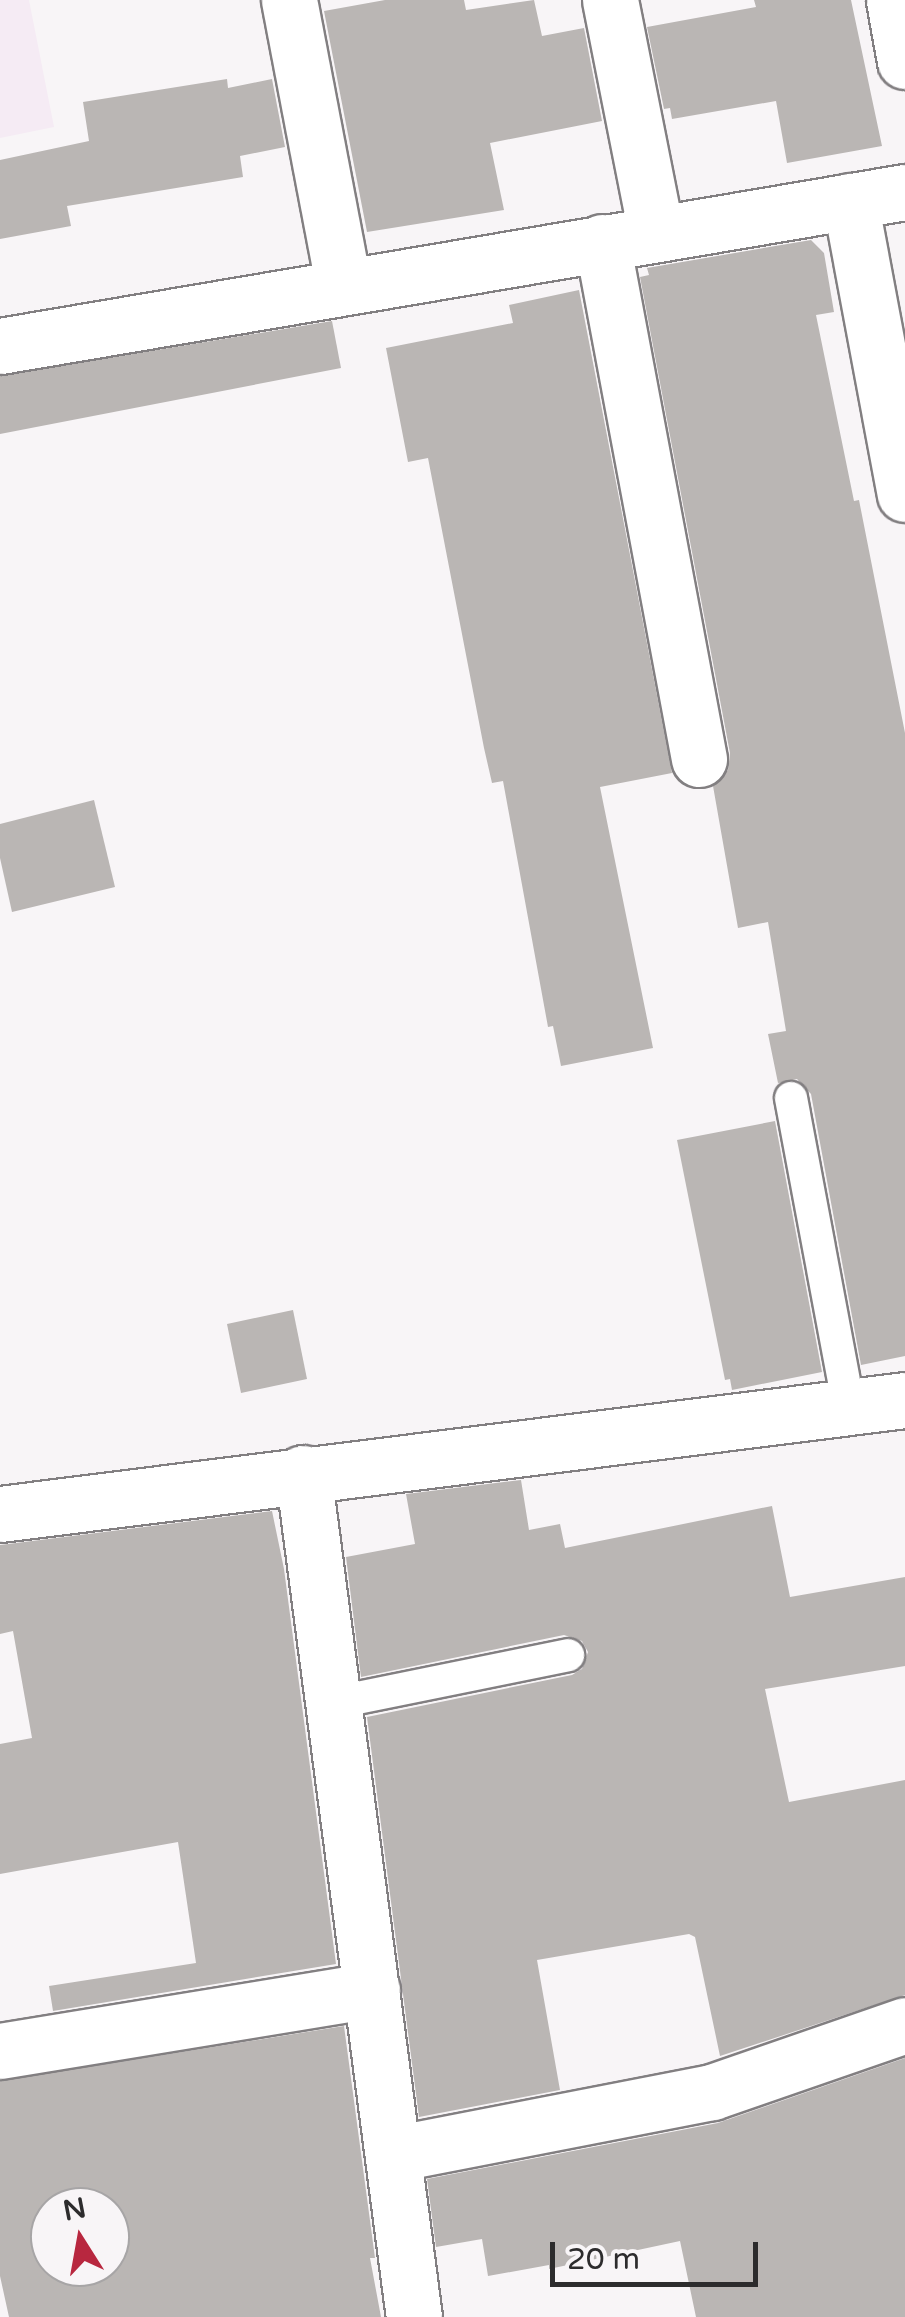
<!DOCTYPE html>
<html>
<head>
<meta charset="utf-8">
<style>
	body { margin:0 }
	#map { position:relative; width:905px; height:2317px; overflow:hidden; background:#f8f5f7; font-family:"Varela Round",sans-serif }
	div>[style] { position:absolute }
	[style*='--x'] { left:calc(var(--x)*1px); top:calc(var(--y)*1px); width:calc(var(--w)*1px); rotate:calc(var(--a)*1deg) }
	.built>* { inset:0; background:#f5ebf4 }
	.building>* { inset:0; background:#bab6b4 }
	.roads { filter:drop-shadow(2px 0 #827f81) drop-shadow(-2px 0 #827f81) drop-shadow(0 2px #827f81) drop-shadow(0 -2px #827f81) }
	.service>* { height:32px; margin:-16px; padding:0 16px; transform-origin:16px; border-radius:16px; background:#fff }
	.minor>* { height:55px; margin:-27.5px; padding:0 27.5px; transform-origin:27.5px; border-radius:27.5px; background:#fff }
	span { translate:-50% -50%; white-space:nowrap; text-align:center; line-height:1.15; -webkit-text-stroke:8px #f8f5f7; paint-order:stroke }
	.north { position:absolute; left:30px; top:2187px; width:100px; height:100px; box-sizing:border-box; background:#f8f5f7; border:2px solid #a7a5a6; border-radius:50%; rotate:349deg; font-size:28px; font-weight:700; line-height:40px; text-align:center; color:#2d2c2d }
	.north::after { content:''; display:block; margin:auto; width:35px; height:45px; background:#b8273f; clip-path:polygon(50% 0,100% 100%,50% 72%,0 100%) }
	.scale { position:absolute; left:550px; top:2242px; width:208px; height:45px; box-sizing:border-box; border:5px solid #2d2c2d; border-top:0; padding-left:12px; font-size:30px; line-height:35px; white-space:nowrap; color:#2d2c2d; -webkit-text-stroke:8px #f8f5f7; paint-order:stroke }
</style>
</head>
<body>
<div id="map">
	<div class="built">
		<i style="clip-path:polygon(0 0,29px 0,54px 127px,0 138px)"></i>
	</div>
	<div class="building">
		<i style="clip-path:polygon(385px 0,464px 0,466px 10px,534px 0,542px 36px,584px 28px,602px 121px,490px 143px,504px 210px,367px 232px,324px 11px)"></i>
		<i style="clip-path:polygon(754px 0,851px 0,882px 146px,787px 163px,776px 101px,672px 119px,670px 108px,664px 109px,647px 27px,756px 7px)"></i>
		<i style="clip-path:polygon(227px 79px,228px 88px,272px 79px,285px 147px,240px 156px,243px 177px,67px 206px,71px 226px,0 239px,0 160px,89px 141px,83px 102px)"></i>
		<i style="clip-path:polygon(811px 240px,824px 253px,834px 312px,816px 315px,854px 501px,859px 500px,905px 733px,905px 1356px,861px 1365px,811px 1094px,797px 1079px,778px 1083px,768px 1034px,786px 1031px,768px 922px,738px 928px,713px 786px,728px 770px,730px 753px,640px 277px,649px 275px,647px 268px)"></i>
		<i style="clip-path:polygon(579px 290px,672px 773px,600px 787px,653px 1048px,561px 1066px,553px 1026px,548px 1027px,503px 781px,492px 783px,484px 748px,428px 458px,408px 462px,386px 348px,513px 323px,509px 305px)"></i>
		<i style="clip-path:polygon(332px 321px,341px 368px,0 434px,0 376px)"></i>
		<i style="clip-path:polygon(94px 800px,115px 887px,12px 912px,0 858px,0 824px)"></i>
		<i style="clip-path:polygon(775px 1121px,822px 1372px,732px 1390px,730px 1379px,725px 1380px,677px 1140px)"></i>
		<i style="clip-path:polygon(293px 1310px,307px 1379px,241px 1393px,227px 1324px)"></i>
		<i style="clip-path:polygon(521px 1480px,529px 1530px,560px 1524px,565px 1548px,772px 1506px,790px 1597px,905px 1577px,905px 1666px,765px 1689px,789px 1802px,905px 1780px,905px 1995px,720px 2056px,695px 1937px,689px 1934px,537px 1960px,560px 2090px,419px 2117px,367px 1717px,572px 1675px,582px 1669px,588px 1652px,582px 1641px,564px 1635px,361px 1677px,346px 1557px,415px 1544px,406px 1494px)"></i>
		<i style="clip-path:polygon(272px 1511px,284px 1569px,336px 1964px,53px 2011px,49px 1986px,196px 1963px,178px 1842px,0 1874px,0 1744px,32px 1738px,13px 1631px,0 1634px,0 1545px)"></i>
		<i style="clip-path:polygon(evenodd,344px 2026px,375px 2258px,370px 2258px,381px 2317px,9px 2317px,0 2276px,0 2081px,344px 2026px,50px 2207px,110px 2207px,110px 2267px,50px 2267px,50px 2207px)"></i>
		<i style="clip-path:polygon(905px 2058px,905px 2317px,696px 2317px,680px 2241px,549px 2269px,549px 2265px,488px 2276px,482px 2239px,436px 2247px,427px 2179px,718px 2123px)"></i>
	</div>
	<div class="roads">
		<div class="service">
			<i style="--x:791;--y:1098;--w:314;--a:79.4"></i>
			<i style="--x:333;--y:1703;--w:240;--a:-11.5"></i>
		</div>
		<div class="minor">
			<i style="--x:289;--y:0;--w:292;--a:79.2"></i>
			<i style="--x:610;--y:0;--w:237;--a:78.8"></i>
			<i style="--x:894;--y:0;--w:62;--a:79.8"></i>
			<i style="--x:850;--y:201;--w:298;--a:79.4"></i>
			<i style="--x:602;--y:242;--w:526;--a:79.37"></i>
			<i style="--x:0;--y:346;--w:918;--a:-9.66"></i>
			<i style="--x:303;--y:1473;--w:851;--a:82.51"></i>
			<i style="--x:0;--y:1514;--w:912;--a:-7.18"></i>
			<i style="--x:0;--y:2051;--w:377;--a:-9.3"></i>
			<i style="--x:393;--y:2154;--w:325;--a:-11"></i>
			<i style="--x:712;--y:2092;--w:204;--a:-19.1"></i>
		</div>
	</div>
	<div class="north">N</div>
	<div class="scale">20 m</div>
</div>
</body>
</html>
